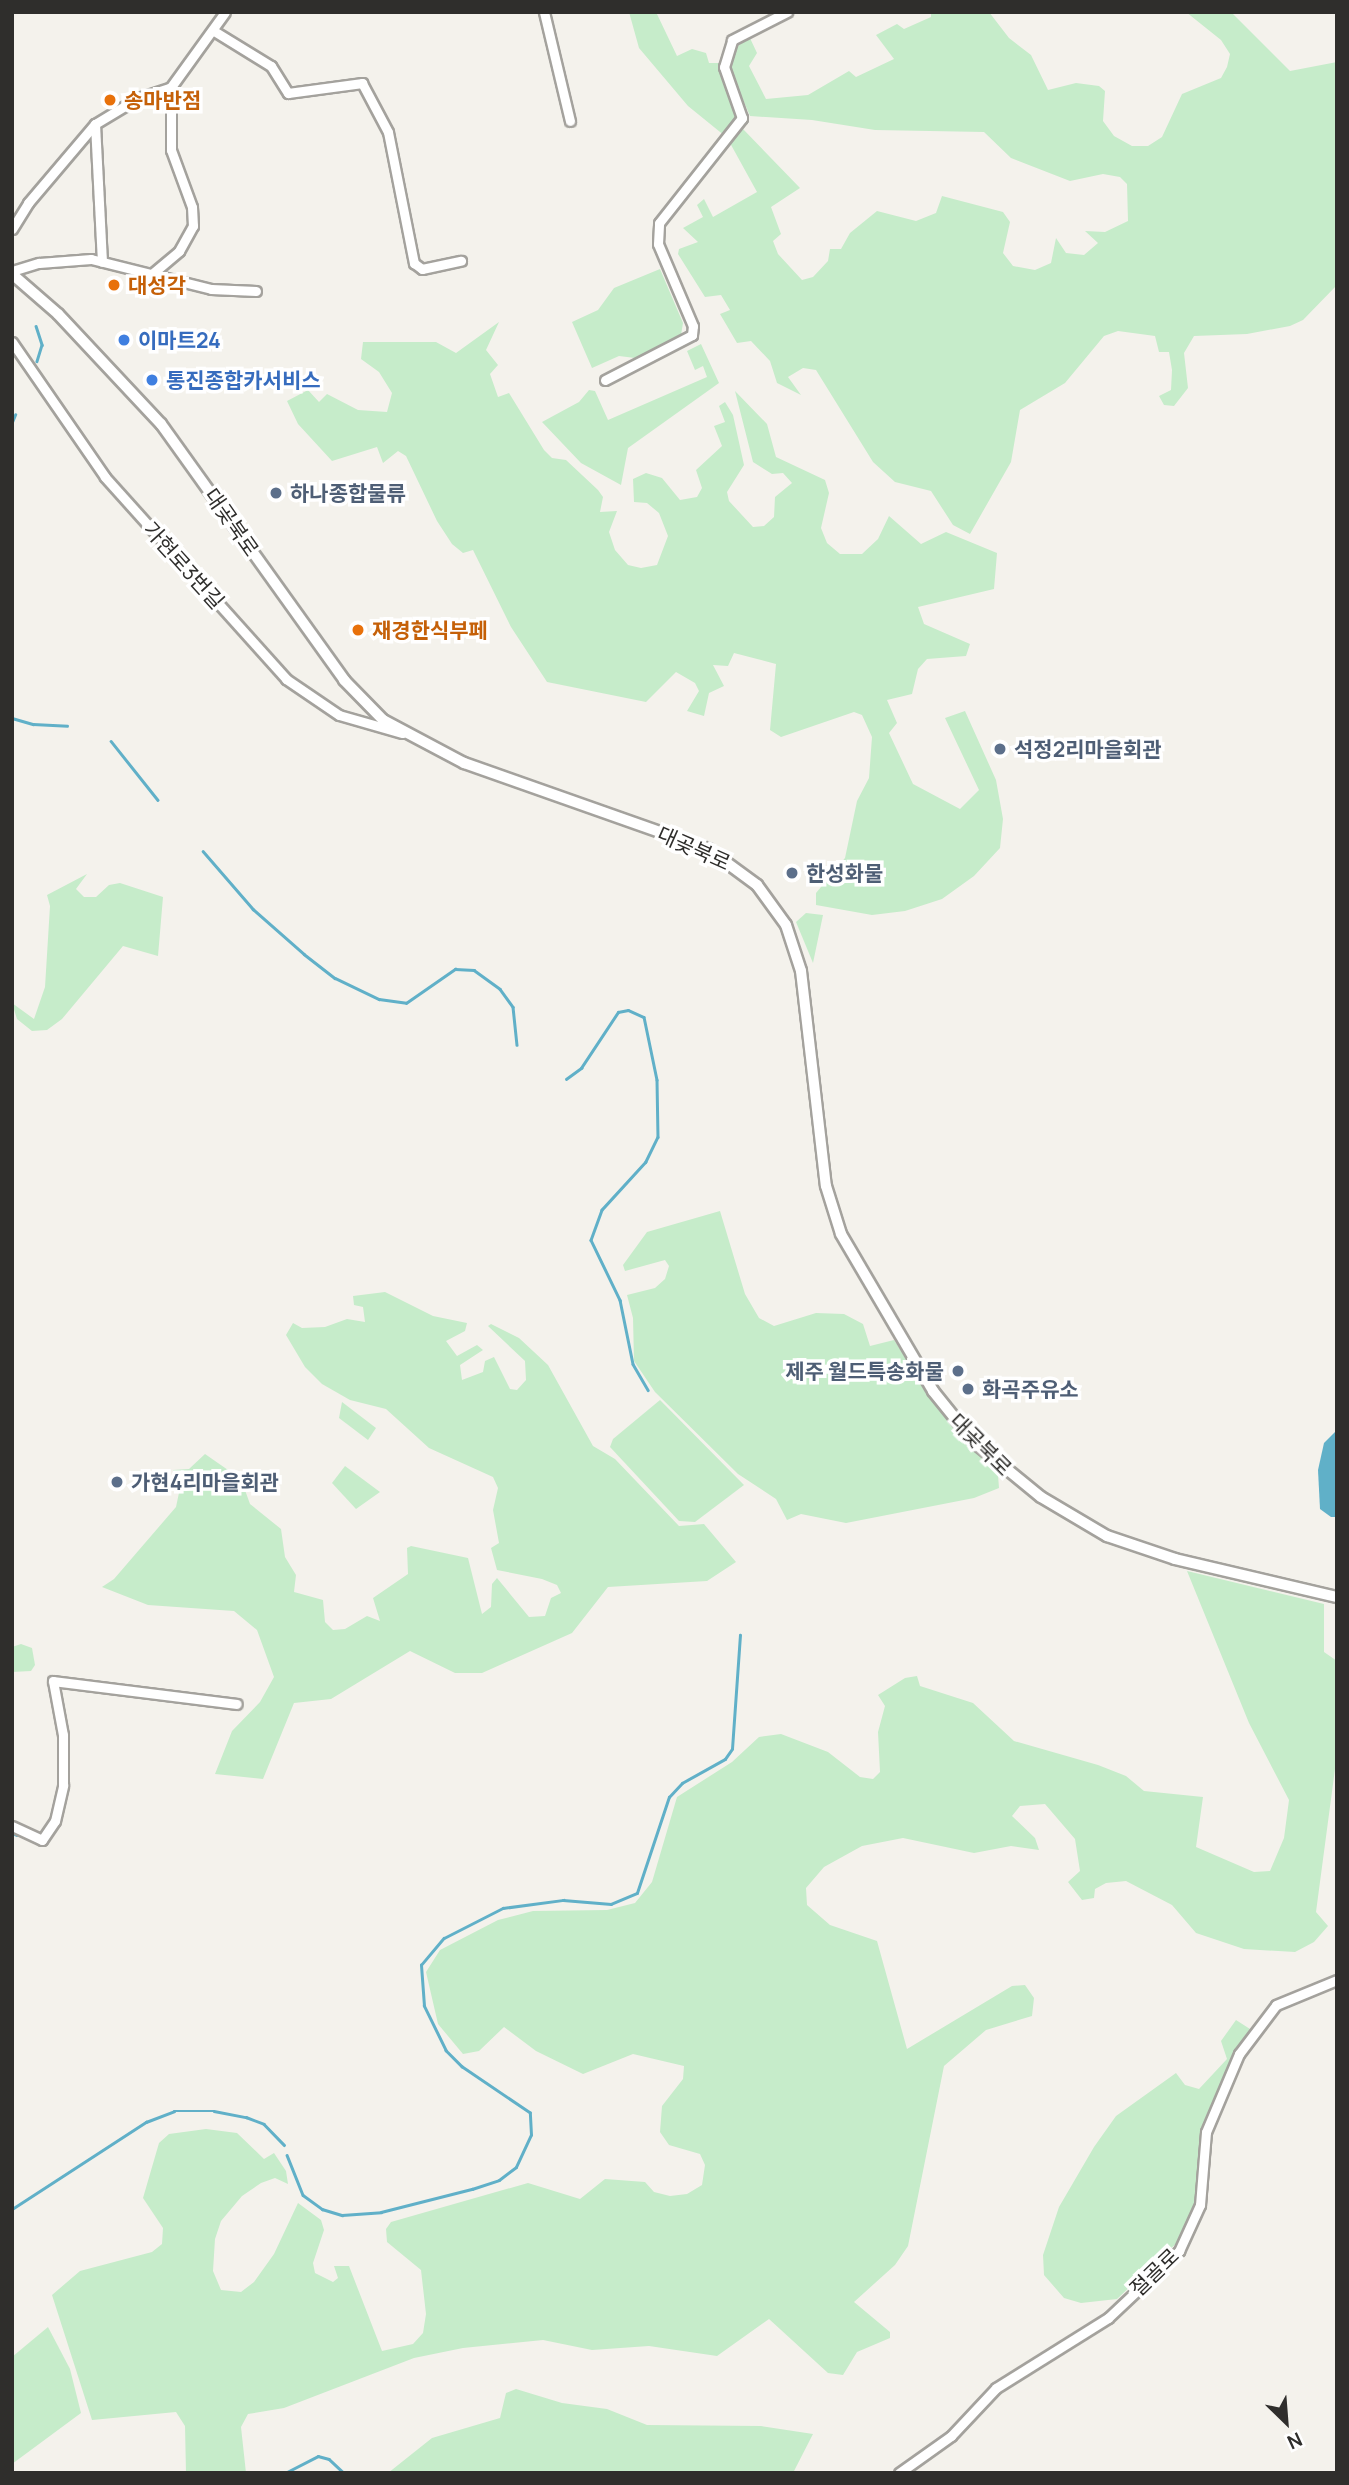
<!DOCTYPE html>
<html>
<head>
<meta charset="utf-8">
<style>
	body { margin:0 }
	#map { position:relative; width:1349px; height:2485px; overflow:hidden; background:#f4f2ec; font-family:Manrope,"Noto Sans KR",sans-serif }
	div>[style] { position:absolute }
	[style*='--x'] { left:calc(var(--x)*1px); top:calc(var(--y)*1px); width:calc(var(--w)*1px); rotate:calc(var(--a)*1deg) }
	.green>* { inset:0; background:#c6ecca }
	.water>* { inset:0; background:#60b0c8 }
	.stream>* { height:2.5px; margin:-1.25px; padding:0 1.25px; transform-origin:1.25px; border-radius:1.25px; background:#60b0c8 }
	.roads { filter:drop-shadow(2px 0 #a4a29d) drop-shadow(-2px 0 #a4a29d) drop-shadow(0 2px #a4a29d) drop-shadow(0 -2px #a4a29d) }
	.minor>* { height:9px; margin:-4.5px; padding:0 4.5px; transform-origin:4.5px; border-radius:4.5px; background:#fff }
	.tertiary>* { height:10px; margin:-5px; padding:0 5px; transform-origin:5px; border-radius:5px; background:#fff }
	.dots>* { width:19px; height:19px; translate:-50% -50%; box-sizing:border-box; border:4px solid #fff; border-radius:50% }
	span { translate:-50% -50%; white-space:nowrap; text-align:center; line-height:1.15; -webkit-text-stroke:7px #fff; paint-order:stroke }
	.food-label { font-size:21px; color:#c56008; font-weight:700 }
	.left { translate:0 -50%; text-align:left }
	.shop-label { font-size:21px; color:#366cbe; font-weight:700 }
	.service-label { font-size:21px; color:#4e5e75; font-weight:700 }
	.right { translate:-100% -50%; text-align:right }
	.street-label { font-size:21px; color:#2f2e2c }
	.frame { position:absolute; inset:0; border:14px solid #2f2e2c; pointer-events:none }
	.north { position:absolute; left:1251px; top:2387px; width:70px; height:70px; -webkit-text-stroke:5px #fff; paint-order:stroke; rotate:155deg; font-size:19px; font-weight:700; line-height:28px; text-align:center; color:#2f2e2c }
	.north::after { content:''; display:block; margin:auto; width:24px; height:32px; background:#2f2e2c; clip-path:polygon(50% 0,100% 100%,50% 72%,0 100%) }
</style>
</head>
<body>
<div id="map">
	<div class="green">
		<i style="clip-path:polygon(629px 12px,656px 12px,677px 56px,692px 49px,706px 53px,709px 63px,719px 63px,740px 117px,725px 136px,688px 106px,639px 48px)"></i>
		<i style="clip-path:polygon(931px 12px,989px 12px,1009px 38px,1031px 55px,1048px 90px,1076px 83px,1099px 86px,1105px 91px,1103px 121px,1114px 136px,1132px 146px,1148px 146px,1162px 137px,1182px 94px,1221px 78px,1227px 67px,1230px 54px,1221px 40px,1186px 12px,1231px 12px,1290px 71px,1337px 62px,1337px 285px,1303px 320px,1290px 326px,1247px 334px,1194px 336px,1184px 353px,1188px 388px,1174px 406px,1164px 405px,1159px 396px,1171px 390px,1172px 370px,1169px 352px,1159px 352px,1155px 336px,1118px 331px,1104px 336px,1065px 383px,1020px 410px,1011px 462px,970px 534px,953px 525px,931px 491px,895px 482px,873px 462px,816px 370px,803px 368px,788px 377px,801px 395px,777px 383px,770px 361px,751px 341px,737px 343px,720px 314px,730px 310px,721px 295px,705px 297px,678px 254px,679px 249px,698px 242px,683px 228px,703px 217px,697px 205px,704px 199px,713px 217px,757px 192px,730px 143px,743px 129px,800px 188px,771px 207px,781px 234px,773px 241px,778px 254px,802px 280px,813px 277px,828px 261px,830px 249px,841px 249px,850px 233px,877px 211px,916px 221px,936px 213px,942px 196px,1003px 212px,1010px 222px,1003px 253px,1013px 266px,1035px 270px,1051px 263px,1056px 238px,1066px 253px,1084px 255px,1098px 243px,1085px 231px,1105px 232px,1128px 221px,1127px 184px,1120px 177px,1103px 174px,1070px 181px,1011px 158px,984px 132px,875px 130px,812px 120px,750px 116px,731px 72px,734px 50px,749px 36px,757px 53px,749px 66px,766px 99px,808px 95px,849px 71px,856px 77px,894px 59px,876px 35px,897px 24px,904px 29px,931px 17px)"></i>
		<i style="clip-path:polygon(660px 269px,683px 323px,681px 335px,635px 358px,619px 356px,592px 368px,572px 322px,598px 310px,614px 288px)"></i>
		<i style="clip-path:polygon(499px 322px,486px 350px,498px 365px,490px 374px,498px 397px,509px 393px,544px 450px,552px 458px,566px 460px,598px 490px,603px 497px,600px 512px,617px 511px,609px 532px,615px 550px,628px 565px,641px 568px,657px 565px,668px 536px,659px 513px,647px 503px,634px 502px,633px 479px,646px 473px,662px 478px,680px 500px,697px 497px,702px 488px,696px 470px,722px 446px,714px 426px,725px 422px,719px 406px,725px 402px,733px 415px,744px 465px,727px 492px,729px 501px,753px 527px,764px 526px,774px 517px,775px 497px,792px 483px,783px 473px,772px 474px,753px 462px,735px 391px,767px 424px,776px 457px,825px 480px,829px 493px,821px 528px,827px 543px,840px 554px,862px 554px,878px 539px,889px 516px,921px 544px,946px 532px,997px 553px,994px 589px,918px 607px,924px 624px,970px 644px,966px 656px,927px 659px,918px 669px,912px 694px,887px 700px,897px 723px,889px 733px,913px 784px,960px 809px,979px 790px,945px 718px,965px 711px,996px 780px,1003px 819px,1000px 848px,974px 876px,942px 899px,905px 911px,872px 915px,816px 905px,816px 893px,845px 858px,857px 801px,869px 778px,872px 737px,862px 715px,854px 712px,781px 737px,770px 730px,776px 664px,734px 653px,728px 666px,713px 665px,724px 686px,709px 693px,704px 716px,687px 711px,699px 691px,695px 683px,676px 672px,646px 702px,547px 682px,511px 627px,473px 550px,463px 553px,452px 544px,437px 521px,406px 456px,398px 451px,383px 463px,377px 447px,332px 461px,298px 424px,287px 401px,308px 390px,319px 402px,327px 394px,358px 410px,387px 412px,392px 393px,379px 372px,361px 359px,363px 342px,436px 342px,456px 353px)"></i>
		<i style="clip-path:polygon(701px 344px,719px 383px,628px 448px,621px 485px,581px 463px,542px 422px,579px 402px,589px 390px,595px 391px,608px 420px,707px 377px,703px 366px,695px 370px,687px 351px)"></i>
		<i style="clip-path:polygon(87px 874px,76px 889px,84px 897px,96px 897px,109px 885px,120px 883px,163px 897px,158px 956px,123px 946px,62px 1019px,47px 1030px,32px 1031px,17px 1019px,12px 1003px,34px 1019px,45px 987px,50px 906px,47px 895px)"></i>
		<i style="clip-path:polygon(806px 913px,823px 915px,813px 963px,796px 922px)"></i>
		<i style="clip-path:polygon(720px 1211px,745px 1294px,759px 1318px,774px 1326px,816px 1313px,844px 1314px,863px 1324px,870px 1346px,894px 1340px,944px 1416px,998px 1475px,999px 1488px,974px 1498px,846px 1523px,801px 1514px,787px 1520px,776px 1499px,738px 1474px,655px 1392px,634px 1361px,633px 1318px,627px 1295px,655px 1288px,665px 1279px,669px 1266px,665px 1260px,625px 1271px,623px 1265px,647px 1232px)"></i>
		<i style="clip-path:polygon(385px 1292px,433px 1316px,467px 1323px,465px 1331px,446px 1341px,457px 1356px,477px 1345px,483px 1350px,460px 1365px,462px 1380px,483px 1372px,485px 1361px,494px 1357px,510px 1389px,517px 1390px,526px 1380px,525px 1361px,488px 1326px,491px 1324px,519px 1338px,548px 1365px,593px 1446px,615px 1459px,679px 1526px,704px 1524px,736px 1562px,707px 1581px,608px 1587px,572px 1633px,482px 1673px,455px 1673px,410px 1651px,331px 1699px,294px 1703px,263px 1779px,215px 1774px,232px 1731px,260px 1702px,274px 1677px,257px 1630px,234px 1611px,148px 1605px,102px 1587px,114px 1579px,176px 1507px,180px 1488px,173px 1470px,189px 1469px,205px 1454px,241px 1479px,250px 1504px,281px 1529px,285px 1557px,296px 1575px,294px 1592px,323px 1600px,325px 1622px,333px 1630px,345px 1629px,367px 1616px,380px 1621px,373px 1598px,408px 1574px,407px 1548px,411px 1546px,468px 1558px,482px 1614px,491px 1607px,492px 1584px,497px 1578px,529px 1617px,545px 1616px,551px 1598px,561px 1593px,557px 1585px,542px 1579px,497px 1570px,491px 1548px,499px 1543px,493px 1510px,498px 1488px,493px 1477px,429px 1448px,386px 1409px,350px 1400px,322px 1384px,305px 1367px,286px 1335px,293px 1323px,302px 1328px,325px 1327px,347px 1319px,365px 1322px,363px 1307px,354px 1305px,353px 1296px)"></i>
		<i style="clip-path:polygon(660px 1400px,744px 1485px,695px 1522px,679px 1521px,610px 1447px,613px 1439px)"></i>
		<i style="clip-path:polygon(342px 1402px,376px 1428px,368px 1440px,339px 1418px)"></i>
		<i style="clip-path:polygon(345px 1466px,380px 1492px,356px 1509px,332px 1483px)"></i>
		<i style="clip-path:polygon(1187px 1571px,1324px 1604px,1324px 1652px,1337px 1661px,1337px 1754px,1316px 1912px,1328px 1926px,1314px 1942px,1295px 1952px,1244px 1949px,1196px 1933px,1172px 1905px,1126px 1881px,1106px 1883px,1095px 1889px,1094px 1898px,1082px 1900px,1068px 1882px,1080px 1871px,1075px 1839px,1045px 1804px,1020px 1806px,1012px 1816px,1035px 1838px,1039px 1850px,1011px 1846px,974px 1853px,903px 1838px,862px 1846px,824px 1867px,806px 1888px,807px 1905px,830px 1925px,877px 1941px,907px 2049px,1012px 1986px,1025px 1985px,1034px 1998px,1032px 2016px,986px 2030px,944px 2066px,908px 2246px,895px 2265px,854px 2302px,890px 2332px,890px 2338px,857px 2352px,843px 2375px,828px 2373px,769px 2319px,717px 2356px,649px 2346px,592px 2350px,543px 2340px,463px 2348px,414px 2358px,284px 2408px,248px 2414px,241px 2427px,246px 2473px,186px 2473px,185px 2426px,176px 2412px,92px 2420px,52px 2295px,80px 2271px,152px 2252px,162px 2244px,163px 2228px,143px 2198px,159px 2143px,169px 2134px,206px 2129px,237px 2133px,264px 2159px,274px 2153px,286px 2171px,288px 2184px,275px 2178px,261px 2183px,242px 2196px,221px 2221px,215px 2239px,213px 2271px,221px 2290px,241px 2292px,254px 2282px,274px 2254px,298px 2203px,321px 2220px,324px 2230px,313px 2263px,315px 2273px,333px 2282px,338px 2278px,334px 2266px,349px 2266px,382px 2351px,413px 2344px,423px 2333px,426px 2314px,421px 2270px,387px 2242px,386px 2229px,391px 2222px,528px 2183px,580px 2199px,605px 2179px,645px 2182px,654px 2192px,670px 2196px,687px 2194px,702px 2185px,705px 2165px,700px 2154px,669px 2145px,660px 2132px,662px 2106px,683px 2079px,684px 2066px,633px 2054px,583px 2074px,536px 2051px,504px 2027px,479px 2051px,463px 2054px,438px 2024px,426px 1972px,440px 1950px,498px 1920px,533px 1911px,607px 1910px,635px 1903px,652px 1882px,677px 1797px,732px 1762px,759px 1737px,781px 1734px,828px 1752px,860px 1777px,873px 1779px,880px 1772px,878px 1732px,885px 1706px,878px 1695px,905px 1678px,917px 1676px,920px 1686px,973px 1703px,1014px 1741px,1098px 1765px,1126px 1776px,1144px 1791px,1203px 1797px,1196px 1847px,1254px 1872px,1270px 1871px,1284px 1838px,1289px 1800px,1249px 1723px)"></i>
		<i style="clip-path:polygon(21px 1644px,32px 1648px,35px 1665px,31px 1671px,12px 1672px,12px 1647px)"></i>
		<i style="clip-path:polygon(1236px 2020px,1250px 2029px,1206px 2119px,1198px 2196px,1181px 2239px,1117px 2299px,1081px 2303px,1064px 2298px,1044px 2275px,1043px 2255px,1059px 2207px,1094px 2147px,1116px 2116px,1176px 2073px,1185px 2085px,1199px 2089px,1227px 2059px,1221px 2041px)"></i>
		<i style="clip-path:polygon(48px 2327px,70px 2369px,81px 2413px,12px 2464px,12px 2357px)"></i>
		<i style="clip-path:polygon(516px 2389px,562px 2403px,607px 2409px,647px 2425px,761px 2426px,813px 2434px,793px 2473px,388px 2473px,432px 2438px,500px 2418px,506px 2393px)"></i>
	</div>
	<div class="water">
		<i style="clip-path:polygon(1337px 1430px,1337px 1517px,1331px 1517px,1320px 1509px,1318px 1470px,1324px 1443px)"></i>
	</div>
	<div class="stream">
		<i style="--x:36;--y:326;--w:20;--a:72"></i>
		<i style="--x:42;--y:345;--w:17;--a:107"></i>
		<i style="--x:12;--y:422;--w:8;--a:-67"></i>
		<i style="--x:12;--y:718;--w:22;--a:16"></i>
		<i style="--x:33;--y:724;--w:34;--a:3"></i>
		<i style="--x:111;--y:741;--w:75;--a:51.5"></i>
		<i style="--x:203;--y:851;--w:77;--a:49.2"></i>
		<i style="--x:253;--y:909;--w:68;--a:41.4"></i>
		<i style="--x:304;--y:954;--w:39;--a:38"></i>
		<i style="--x:335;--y:978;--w:49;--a:25.5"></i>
		<i style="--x:379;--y:999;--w:27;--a:8"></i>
		<i style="--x:406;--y:1003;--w:60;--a:-34.8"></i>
		<i style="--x:455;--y:969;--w:19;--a:3"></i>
		<i style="--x:474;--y:970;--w:32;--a:36"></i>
		<i style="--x:500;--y:989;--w:22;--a:54"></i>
		<i style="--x:513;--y:1007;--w:38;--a:84"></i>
		<i style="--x:566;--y:1079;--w:19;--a:-36"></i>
		<i style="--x:581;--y:1068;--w:67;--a:-56.5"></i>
		<i style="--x:618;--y:1012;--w:10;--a:-11"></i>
		<i style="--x:628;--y:1010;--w:17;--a:24"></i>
		<i style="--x:644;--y:1017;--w:64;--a:78.3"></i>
		<i style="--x:657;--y:1080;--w:57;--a:89"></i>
		<i style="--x:658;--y:1137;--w:28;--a:116"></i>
		<i style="--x:646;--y:1162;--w:65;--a:132.5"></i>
		<i style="--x:602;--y:1210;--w:32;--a:110"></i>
		<i style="--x:591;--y:1240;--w:67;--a:64.2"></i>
		<i style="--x:620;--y:1300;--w:65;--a:78.5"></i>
		<i style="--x:633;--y:1364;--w:30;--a:60"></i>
		<i style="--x:12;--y:1833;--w:5;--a:22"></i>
		<i style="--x:287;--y:2155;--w:43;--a:68.2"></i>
		<i style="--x:303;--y:2195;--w:24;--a:36"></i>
		<i style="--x:322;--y:2209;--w:21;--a:17"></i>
		<i style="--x:342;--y:2215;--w:39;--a:-4"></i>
		<i style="--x:381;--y:2212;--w:94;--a:-14.2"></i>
		<i style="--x:472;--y:2189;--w:28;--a:-18"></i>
		<i style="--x:499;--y:2180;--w:21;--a:-37"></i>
		<i style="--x:516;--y:2167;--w:35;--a:-65"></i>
		<i style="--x:531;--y:2135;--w:22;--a:-93"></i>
		<i style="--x:530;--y:2113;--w:82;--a:-145.9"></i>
		<i style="--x:462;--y:2067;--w:23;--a:-135"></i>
		<i style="--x:446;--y:2051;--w:50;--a:-116.1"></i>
		<i style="--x:424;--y:2006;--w:41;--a:-94.2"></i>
		<i style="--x:421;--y:1965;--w:35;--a:-50"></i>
		<i style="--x:444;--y:1938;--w:66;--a:-27"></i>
		<i style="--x:503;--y:1908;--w:61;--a:-7.6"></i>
		<i style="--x:563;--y:1900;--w:48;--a:4.8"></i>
		<i style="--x:611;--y:1904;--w:28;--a:-23"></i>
		<i style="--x:637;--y:1893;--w:101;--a:-71.6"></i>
		<i style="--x:669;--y:1797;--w:19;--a:-47"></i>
		<i style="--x:682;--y:1783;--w:49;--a:-29.2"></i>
		<i style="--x:725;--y:1759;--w:12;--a:-55"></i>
		<i style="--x:732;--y:1749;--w:114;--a:-86"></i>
		<i style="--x:12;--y:2209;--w:160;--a:-33"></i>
		<i style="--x:146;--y:2122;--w:30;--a:-21"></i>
		<i style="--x:174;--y:2111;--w:40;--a:0"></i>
		<i style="--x:214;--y:2111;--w:33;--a:11"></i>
		<i style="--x:246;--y:2117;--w:19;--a:21"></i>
		<i style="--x:264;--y:2124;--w:29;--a:46"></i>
		<i style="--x:285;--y:2473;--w:37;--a:-27"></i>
		<i style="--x:318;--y:2456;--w:11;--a:15"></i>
		<i style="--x:329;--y:2459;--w:21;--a:43"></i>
	</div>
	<div class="roads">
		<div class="minor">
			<i style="--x:544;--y:12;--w:112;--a:76.6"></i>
			<i style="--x:214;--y:31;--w:67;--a:31.6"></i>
			<i style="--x:271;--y:66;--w:32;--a:58"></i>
			<i style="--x:288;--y:93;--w:75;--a:-7.7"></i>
			<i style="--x:362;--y:83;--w:55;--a:62"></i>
			<i style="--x:388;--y:132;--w:134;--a:78.8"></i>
			<i style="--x:414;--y:263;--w:10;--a:37"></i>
			<i style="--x:422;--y:269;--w:40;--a:-12"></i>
			<i style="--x:95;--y:124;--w:138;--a:87.1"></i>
			<i style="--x:12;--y:229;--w:31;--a:-58"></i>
			<i style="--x:28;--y:203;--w:104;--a:-49.7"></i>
			<i style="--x:95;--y:124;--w:50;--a:-31.2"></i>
			<i style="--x:138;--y:98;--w:35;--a:-18"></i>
			<i style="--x:171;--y:87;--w:92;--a:-54.2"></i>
			<i style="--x:12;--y:271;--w:28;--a:-17"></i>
			<i style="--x:39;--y:263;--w:52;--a:-4.4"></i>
			<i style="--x:91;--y:259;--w:124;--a:14"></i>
			<i style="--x:211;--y:289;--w:45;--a:2.5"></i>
			<i style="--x:153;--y:273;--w:34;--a:-40"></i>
			<i style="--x:179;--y:251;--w:29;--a:-61"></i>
			<i style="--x:193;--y:226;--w:19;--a:-93"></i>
			<i style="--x:192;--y:207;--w:61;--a:-110.2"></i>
			<i style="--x:171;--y:150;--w:63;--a:-90"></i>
			<i style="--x:12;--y:342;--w:164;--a:55.4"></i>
			<i style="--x:105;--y:477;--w:271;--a:48.1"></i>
			<i style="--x:286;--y:679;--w:64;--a:34.2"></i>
			<i style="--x:339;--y:715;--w:66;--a:15.9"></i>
			<i style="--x:605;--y:380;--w:98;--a:-27.3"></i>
			<i style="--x:692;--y:335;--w:9;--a:-84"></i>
			<i style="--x:693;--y:326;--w:89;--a:-113.1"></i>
			<i style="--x:658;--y:244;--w:21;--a:-87"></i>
			<i style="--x:659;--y:223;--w:134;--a:-51.7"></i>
			<i style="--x:742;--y:118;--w:54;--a:-109.4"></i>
			<i style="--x:724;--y:67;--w:28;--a:-73"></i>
			<i style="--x:732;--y:40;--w:62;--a:-27"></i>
			<i style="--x:12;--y:1826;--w:33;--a:25"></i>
			<i style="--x:42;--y:1840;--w:23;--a:-56"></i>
			<i style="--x:55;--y:1821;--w:37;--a:-77"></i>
			<i style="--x:63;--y:1785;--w:50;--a:-90"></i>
			<i style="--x:63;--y:1735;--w:55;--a:-100.5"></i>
			<i style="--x:53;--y:1681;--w:185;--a:7.1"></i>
			<i style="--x:899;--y:2473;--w:64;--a:-35.4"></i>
			<i style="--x:951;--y:2436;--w:66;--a:-46.8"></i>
			<i style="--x:996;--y:2388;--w:132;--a:-32"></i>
			<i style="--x:1108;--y:2318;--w:98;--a:-43.3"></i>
			<i style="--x:1179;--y:2251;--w:51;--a:-65.5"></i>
			<i style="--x:1200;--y:2205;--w:73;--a:-85.3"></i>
			<i style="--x:1206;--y:2132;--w:85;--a:-67.1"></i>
			<i style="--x:1239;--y:2054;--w:61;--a:-52.9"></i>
			<i style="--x:1276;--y:2005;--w:66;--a:-22.3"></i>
		</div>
		<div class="tertiary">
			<i style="--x:12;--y:274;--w:61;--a:41"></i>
			<i style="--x:58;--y:314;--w:151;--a:46.9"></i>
			<i style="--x:161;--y:424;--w:315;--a:54.4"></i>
			<i style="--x:344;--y:680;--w:56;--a:45.7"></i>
			<i style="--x:383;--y:720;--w:92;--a:28"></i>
			<i style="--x:464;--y:763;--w:259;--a:19.4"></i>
			<i style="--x:708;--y:849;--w:61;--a:36.3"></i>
			<i style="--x:757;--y:885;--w:49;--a:54.1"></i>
			<i style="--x:786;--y:925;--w:48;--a:71.9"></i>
			<i style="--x:801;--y:971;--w:216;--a:83.4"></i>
			<i style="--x:826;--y:1186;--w:50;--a:72.6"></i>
			<i style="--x:841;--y:1234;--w:182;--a:59.6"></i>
			<i style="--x:933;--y:1391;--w:67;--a:51.1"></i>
			<i style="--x:975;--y:1443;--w:85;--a:39.3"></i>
			<i style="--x:1041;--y:1497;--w:77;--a:30.6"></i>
			<i style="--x:1107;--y:1536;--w:72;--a:18.7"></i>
			<i style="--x:1175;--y:1559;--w:166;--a:13.2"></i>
		</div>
	</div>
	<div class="dots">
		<i style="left:110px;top:100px;background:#e8710a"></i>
		<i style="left:114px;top:285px;background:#e8710a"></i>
		<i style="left:124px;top:340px;background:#3f7fe0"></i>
		<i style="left:152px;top:380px;background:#3f7fe0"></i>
		<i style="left:276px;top:493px;background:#5c6f8a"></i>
		<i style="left:358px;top:630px;background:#e8710a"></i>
		<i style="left:1000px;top:749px;background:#5c6f8a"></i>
		<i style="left:792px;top:873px;background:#5c6f8a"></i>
		<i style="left:958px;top:1371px;background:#5c6f8a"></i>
		<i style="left:968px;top:1389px;background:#5c6f8a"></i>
		<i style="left:117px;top:1482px;background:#5c6f8a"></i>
	</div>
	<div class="food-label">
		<span class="left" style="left:124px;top:100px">송마반점</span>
		<span class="left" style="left:128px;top:285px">대성각</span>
		<span class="left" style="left:372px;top:630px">재경한식부페</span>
	</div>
	<div class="shop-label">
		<span class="left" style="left:138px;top:340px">이마트24</span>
		<span class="left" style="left:166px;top:380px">통진종합카서비스</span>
	</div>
	<div class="service-label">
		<span class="left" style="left:290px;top:493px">하나종합물류</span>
		<span class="left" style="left:1014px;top:749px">석정2리마을회관</span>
		<span class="left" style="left:806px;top:873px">한성화물</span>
		<span class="right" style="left:944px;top:1371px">제주 월드특송화물</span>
		<span class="left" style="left:982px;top:1389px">화곡주유소</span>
		<span class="left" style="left:131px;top:1482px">가현4리마을회관</span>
	</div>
	<div class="street-label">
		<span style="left:232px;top:522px;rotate:55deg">대곶북로</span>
		<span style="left:184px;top:565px;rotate:48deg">가현로3번길</span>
		<span style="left:694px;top:848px;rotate:24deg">대곶북로</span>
		<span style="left:981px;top:1444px;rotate:45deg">대곶북로</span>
		<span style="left:1154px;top:2272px;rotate:-44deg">절골로</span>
	</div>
	<div class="frame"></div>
	<div class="north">N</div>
</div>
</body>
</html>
